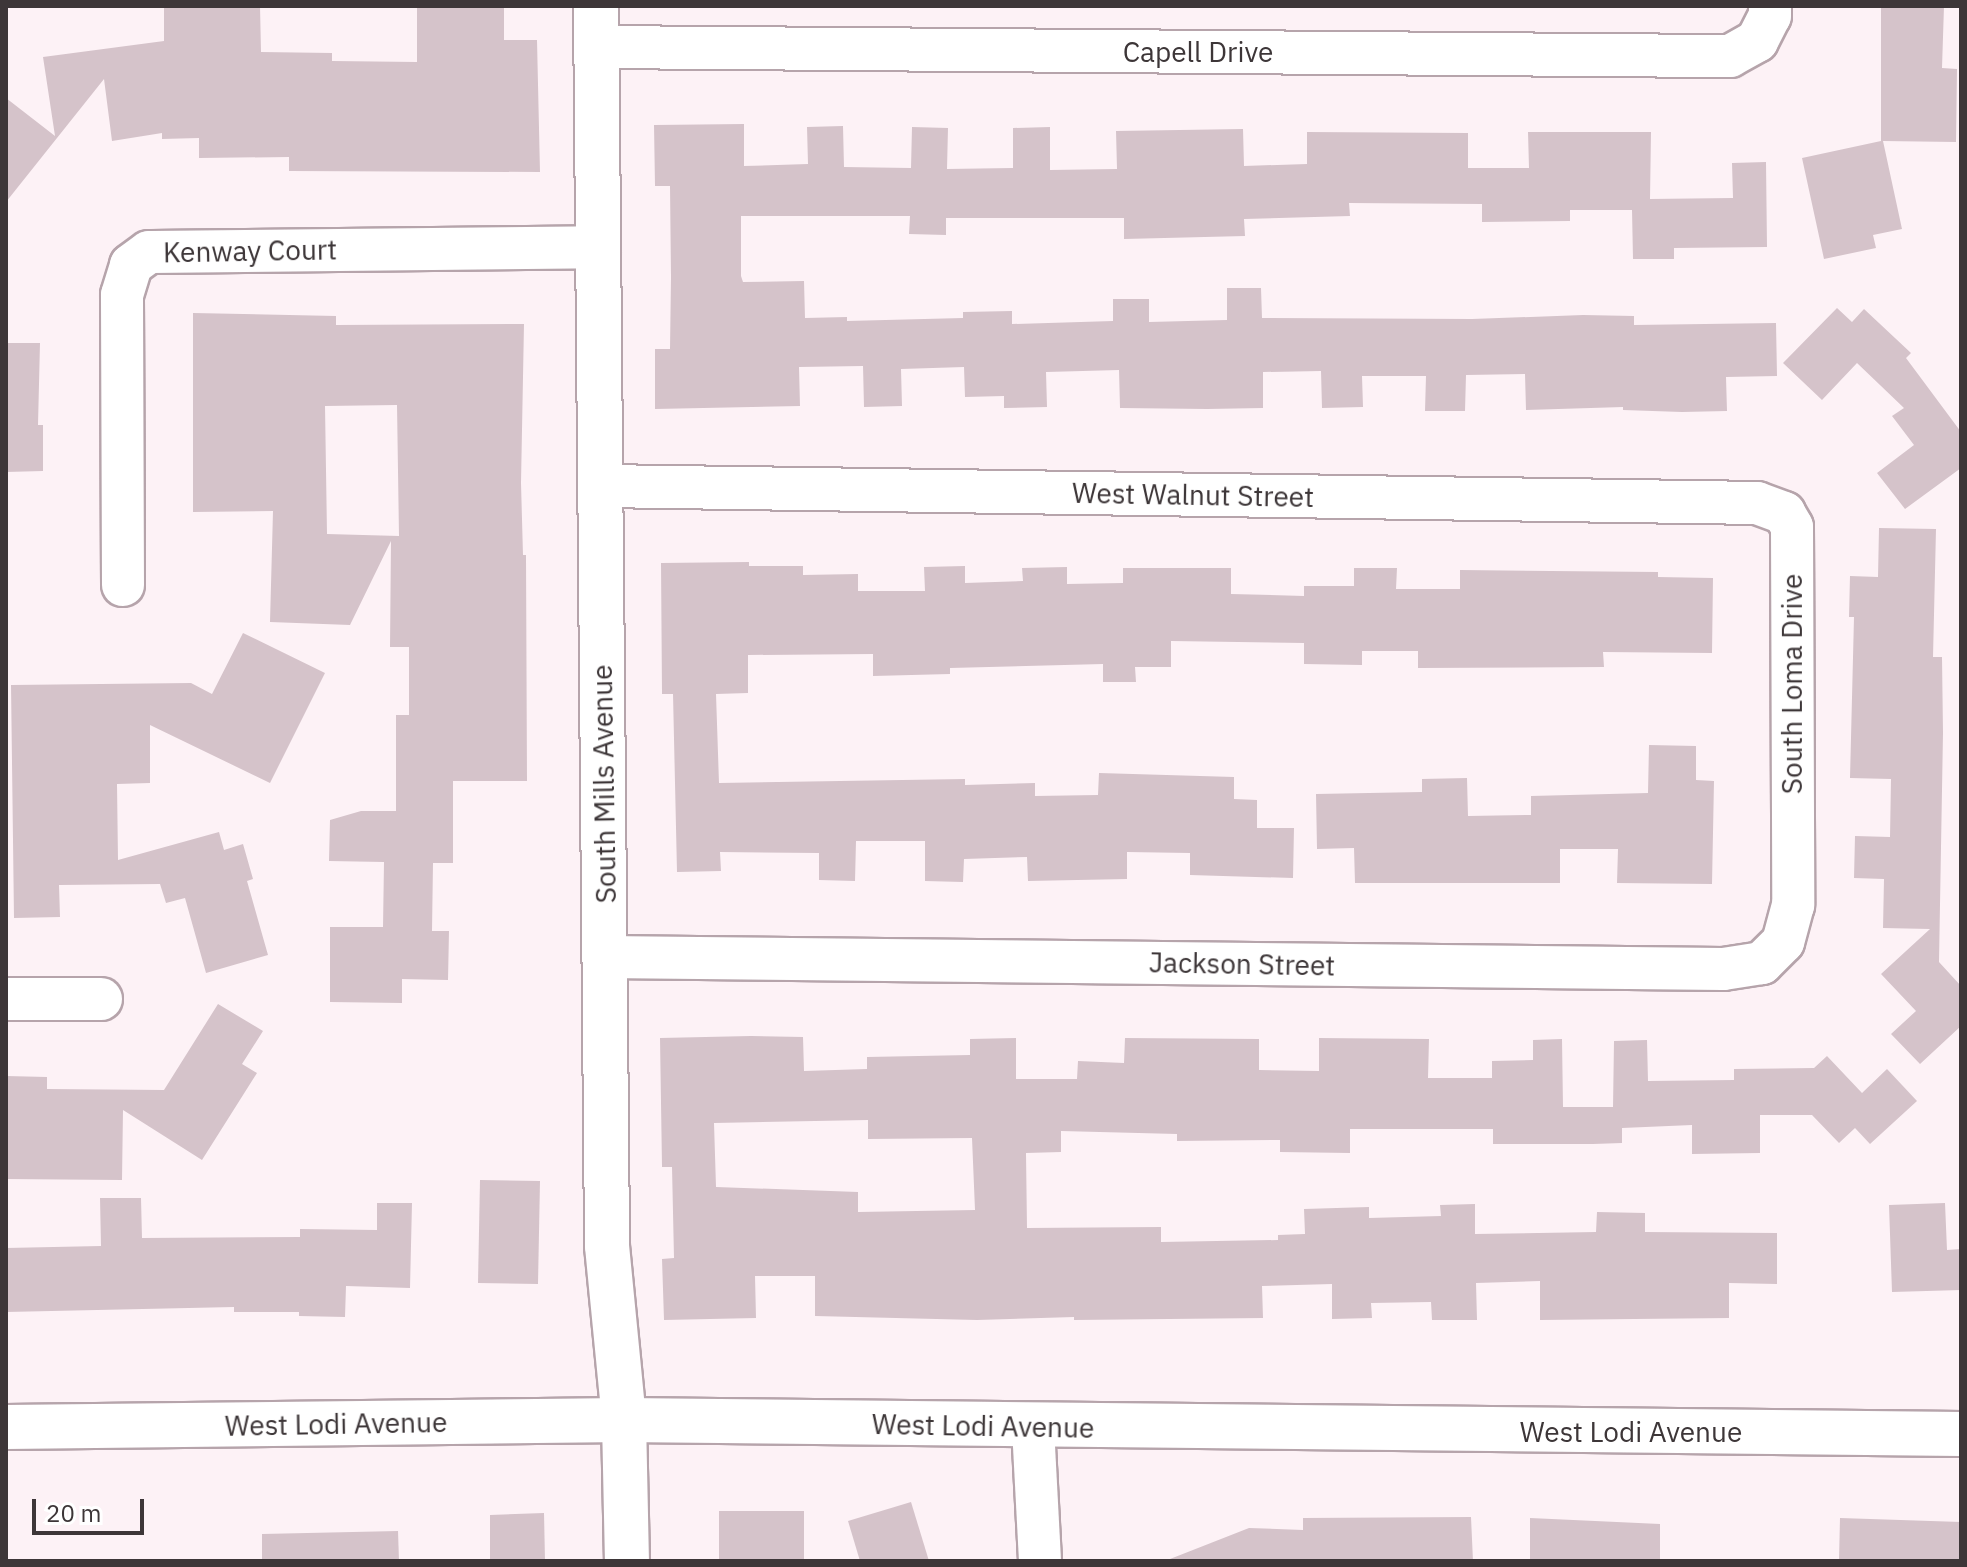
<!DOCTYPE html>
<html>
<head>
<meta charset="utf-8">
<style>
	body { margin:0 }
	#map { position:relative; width:1967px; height:1567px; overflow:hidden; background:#fdf2f6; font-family:"IBM Plex Sans",sans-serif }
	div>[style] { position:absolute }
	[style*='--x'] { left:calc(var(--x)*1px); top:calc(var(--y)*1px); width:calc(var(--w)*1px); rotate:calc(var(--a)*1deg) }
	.building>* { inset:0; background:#d5c3ca }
	.roads { filter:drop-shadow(2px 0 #b6a4ab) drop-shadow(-2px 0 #b6a4ab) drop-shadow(0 2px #b6a4ab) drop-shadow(0 -2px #b6a4ab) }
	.street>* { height:42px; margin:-21px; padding:0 21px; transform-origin:21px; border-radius:21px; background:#fff }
	.secondary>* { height:44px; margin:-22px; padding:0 22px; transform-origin:22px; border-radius:22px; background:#fff }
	span { translate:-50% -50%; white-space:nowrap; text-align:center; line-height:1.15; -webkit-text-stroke:7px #fff; paint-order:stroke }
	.street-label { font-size:28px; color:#3d3638 }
	.frame { position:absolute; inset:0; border:8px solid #3d3638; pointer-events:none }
	.scale { position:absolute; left:32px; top:1499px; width:112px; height:36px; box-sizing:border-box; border:4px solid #3d3638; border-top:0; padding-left:10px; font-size:24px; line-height:28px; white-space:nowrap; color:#3d3638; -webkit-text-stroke:6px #fff; paint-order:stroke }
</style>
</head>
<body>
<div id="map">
	<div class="building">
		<i style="clip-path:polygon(164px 6px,260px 6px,261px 52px,332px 53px,332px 61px,417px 62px,417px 6px,504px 6px,504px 40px,537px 40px,540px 172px,289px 171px,289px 157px,199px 158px,199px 138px,162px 139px,162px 133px,112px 141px,104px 79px,6px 202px,6px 98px,55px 136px,43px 57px,164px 41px)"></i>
		<i style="clip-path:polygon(1881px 6px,1944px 6px,1942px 68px,1957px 69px,1956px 142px,1883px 141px,1902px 229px,1873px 235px,1876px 248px,1824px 259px,1802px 158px,1881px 141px)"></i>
		<i style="clip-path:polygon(744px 124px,744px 166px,808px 164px,807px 127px,843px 126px,844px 167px,911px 168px,912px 127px,948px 128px,947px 169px,1013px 168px,1013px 128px,1050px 127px,1050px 170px,1117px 169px,1116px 131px,1243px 129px,1244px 166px,1307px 164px,1307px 132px,1468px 133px,1468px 168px,1529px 168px,1528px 132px,1651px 132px,1650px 199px,1733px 198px,1732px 163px,1766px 162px,1767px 247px,1674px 248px,1674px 259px,1633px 259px,1632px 210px,1570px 210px,1570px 221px,1482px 222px,1482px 204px,1349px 203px,1350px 216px,1244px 219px,1245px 236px,1124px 239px,1124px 218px,946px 218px,946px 235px,909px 234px,910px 216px,741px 216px,741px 276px,743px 282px,804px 281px,805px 318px,847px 317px,847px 321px,963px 318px,963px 312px,1012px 311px,1012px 324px,1113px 321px,1113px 299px,1149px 299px,1149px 322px,1227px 320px,1227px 288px,1261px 288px,1262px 318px,1472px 319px,1583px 315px,1634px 316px,1634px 325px,1776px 323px,1777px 376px,1726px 377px,1727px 411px,1682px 412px,1623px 410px,1623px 407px,1526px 410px,1525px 374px,1466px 375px,1465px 411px,1425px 411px,1426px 376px,1362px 376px,1363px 407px,1322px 408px,1321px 371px,1263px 372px,1263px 408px,1207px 409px,1120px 408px,1119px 370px,1046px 372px,1047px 407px,1004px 408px,1004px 396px,965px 397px,964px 367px,901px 369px,902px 406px,864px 407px,863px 366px,799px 367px,800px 406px,655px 409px,655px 349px,670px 349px,671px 277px,670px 186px,655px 186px,654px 125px)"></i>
		<i style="clip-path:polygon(1837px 308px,1852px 322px,1864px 309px,1911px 353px,1906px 358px,1961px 432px,1961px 468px,1905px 509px,1877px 473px,1914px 445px,1892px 416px,1904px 408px,1857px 363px,1822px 400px,1783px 363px)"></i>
		<i style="clip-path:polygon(evenodd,193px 313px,336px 316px,336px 325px,524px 324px,521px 483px,523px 555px,526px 555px,527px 781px,453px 781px,453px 863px,433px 863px,432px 931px,449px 931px,448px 980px,402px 979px,402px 1003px,330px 1002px,330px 927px,383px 927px,384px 862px,329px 861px,330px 820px,361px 811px,396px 811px,396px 715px,409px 715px,409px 647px,390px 647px,391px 541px,350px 625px,270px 622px,273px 511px,193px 512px,193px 313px,397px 405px,399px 536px,327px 534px,325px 406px,397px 405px)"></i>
		<i style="clip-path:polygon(6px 343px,40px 343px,38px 425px,43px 425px,43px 471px,6px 472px)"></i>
		<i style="clip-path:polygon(1879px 528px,1936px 529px,1933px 657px,1942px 657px,1943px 733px,1939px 962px,1961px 986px,1961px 1026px,1920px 1064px,1891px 1034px,1916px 1011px,1881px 974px,1930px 929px,1883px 928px,1884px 879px,1854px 878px,1855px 836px,1890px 837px,1891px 779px,1850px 778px,1854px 617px,1849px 617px,1850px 576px,1878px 577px)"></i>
		<i style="clip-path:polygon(749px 562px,749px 566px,803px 566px,803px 575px,858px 574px,858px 591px,925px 591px,924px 567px,965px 566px,965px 583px,1023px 581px,1022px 568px,1067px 567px,1067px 584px,1123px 583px,1123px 568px,1231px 568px,1231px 594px,1304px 596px,1304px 586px,1354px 586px,1354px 568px,1397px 568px,1396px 589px,1460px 589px,1460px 570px,1658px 572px,1658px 577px,1713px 578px,1712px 653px,1603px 652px,1604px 667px,1418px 668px,1418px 651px,1362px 651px,1362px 665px,1304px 664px,1304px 643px,1171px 641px,1171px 667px,1135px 667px,1136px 682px,1103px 682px,1103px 664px,950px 668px,950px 674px,873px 676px,873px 654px,748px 655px,748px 693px,716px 694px,719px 783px,965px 779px,965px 785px,1035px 783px,1035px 796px,1098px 795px,1099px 773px,1234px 777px,1234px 799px,1257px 800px,1257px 828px,1294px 828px,1293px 878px,1190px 875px,1190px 853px,1127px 852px,1127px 879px,1028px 881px,1027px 857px,964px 859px,963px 882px,925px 881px,925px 841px,856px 841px,855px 881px,819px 880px,819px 853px,720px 852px,721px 871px,677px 872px,673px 694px,662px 694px,661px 563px)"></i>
		<i style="clip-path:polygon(243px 633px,325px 673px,270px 783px,150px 725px,150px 783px,117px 784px,118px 860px,219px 832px,224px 850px,243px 844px,253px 879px,247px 881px,268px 955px,206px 973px,185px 898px,166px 903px,160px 884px,59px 885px,60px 917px,14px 918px,11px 685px,191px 683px,212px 694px)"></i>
		<i style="clip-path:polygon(1649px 745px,1696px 746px,1696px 780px,1714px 781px,1712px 884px,1617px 883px,1618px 849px,1560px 849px,1560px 883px,1355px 883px,1354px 848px,1317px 849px,1316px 794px,1422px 792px,1422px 779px,1467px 778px,1468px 816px,1531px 815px,1531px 796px,1648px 793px)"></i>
		<i style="clip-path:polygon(218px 1004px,263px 1031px,242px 1064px,257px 1073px,202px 1160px,123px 1110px,122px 1180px,6px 1179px,6px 1076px,47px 1077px,47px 1089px,164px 1090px)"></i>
		<i style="clip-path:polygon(evenodd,751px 1036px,803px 1037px,804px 1071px,867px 1069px,867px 1057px,970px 1055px,970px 1039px,1016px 1038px,1016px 1079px,1077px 1079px,1078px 1061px,1124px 1063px,1125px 1038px,1259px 1039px,1259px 1070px,1319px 1071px,1319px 1038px,1429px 1039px,1428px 1078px,1492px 1078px,1492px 1061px,1533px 1060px,1533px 1040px,1562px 1039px,1563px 1107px,1613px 1107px,1614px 1041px,1647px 1040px,1648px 1081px,1734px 1080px,1734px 1069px,1814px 1068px,1827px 1056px,1862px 1093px,1887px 1069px,1917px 1101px,1870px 1144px,1855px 1128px,1839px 1143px,1812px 1115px,1760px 1115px,1760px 1153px,1692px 1154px,1692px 1125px,1622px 1128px,1622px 1143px,1593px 1144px,1493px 1144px,1493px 1129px,1350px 1129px,1350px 1153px,1280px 1152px,1280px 1140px,1177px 1141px,1177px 1134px,1061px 1131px,1061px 1152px,1026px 1153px,1027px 1228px,1161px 1227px,1161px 1242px,1278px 1240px,1278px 1235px,1305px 1234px,1304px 1209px,1369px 1207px,1369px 1218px,1441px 1216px,1440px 1205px,1475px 1204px,1475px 1234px,1596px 1232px,1597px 1212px,1645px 1213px,1645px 1232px,1777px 1233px,1777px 1284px,1729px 1283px,1729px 1318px,1540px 1320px,1540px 1281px,1476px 1283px,1477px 1320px,1432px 1320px,1431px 1302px,1371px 1303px,1372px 1318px,1332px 1319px,1332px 1284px,1262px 1286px,1263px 1318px,1074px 1320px,1074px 1317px,977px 1320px,815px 1316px,815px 1276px,755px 1276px,756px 1318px,664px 1320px,662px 1259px,674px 1258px,672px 1167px,662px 1167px,660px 1038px,751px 1036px,868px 1120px,868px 1139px,972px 1138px,975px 1210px,858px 1212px,858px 1192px,716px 1187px,714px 1123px,868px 1120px)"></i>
		<i style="clip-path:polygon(480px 1180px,540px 1181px,538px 1284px,478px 1283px)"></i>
		<i style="clip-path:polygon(100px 1198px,141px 1198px,142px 1238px,300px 1237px,300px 1229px,377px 1230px,377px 1203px,412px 1203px,410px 1288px,346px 1286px,345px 1317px,299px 1316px,299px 1312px,234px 1312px,234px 1307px,6px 1312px,6px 1248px,101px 1246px)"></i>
		<i style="clip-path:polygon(1945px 1203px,1947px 1250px,1961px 1249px,1961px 1290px,1892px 1292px,1889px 1205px)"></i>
		<i style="clip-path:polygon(911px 1502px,929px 1561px,860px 1561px,848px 1521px)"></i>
		<i style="clip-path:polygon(719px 1511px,804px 1511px,804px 1561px,719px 1560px)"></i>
		<i style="clip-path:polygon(544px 1513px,545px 1561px,490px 1561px,490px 1515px)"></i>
		<i style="clip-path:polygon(1471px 1517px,1473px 1561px,1170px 1559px,1249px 1528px,1303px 1530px,1303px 1518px)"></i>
		<i style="clip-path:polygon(1530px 1518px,1660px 1524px,1660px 1561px,1530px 1561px)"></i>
		<i style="clip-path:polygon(1840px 1518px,1961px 1522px,1961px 1561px,1839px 1561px)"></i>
		<i style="clip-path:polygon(398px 1531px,399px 1561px,262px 1561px,262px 1534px)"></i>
	</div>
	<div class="roads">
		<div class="street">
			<i style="--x:597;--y:47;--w:1133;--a:0.46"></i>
			<i style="--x:1730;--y:56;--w:31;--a:-29"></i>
			<i style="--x:1757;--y:41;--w:28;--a:-63"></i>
			<i style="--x:1770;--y:16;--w:10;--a:-90"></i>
			<i style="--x:601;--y:486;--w:1156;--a:0.84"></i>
			<i style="--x:1757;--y:503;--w:29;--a:20"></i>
			<i style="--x:1784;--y:513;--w:16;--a:60"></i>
			<i style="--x:1792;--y:527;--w:378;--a:89.8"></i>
			<i style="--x:1793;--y:905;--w:38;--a:105"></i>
			<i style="--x:1783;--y:942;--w:30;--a:135"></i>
			<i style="--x:1762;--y:963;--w:39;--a:171"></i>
			<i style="--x:1723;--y:969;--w:1118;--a:-179.39"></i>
			<i style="--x:123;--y:585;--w:290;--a:-90.2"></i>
			<i style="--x:122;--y:295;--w:31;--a:-73"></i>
			<i style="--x:131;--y:265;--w:22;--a:-36"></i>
			<i style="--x:149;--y:252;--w:450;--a:-0.6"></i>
			<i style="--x:6;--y:999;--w:95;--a:0"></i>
			<i style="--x:1033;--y:1427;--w:134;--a:87"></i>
		</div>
		<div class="secondary">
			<i style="--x:596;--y:6;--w:1240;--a:89.49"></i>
			<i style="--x:607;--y:1246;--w:175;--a:84.4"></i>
			<i style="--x:624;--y:1420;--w:141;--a:88.8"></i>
			<i style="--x:6;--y:1427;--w:618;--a:-0.65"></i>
			<i style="--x:624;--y:1420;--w:1337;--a:0.6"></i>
		</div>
	</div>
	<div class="street-label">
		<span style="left:1198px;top:52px">Capell Drive</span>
		<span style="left:250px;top:251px;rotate:-1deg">Kenway Court</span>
		<span style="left:1193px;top:495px;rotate:1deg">West Walnut Street</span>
		<span style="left:1792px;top:684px;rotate:-90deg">South Loma Drive</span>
		<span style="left:604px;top:784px;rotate:-91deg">South Mills Avenue</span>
		<span style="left:1242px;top:964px;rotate:1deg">Jackson Street</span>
		<span style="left:336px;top:1424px;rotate:-1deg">West Lodi Avenue</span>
		<span style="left:983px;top:1426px;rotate:1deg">West Lodi Avenue</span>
		<span style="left:1631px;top:1432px">West Lodi Avenue</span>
	</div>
	<div class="frame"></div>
	<div class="scale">20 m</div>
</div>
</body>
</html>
